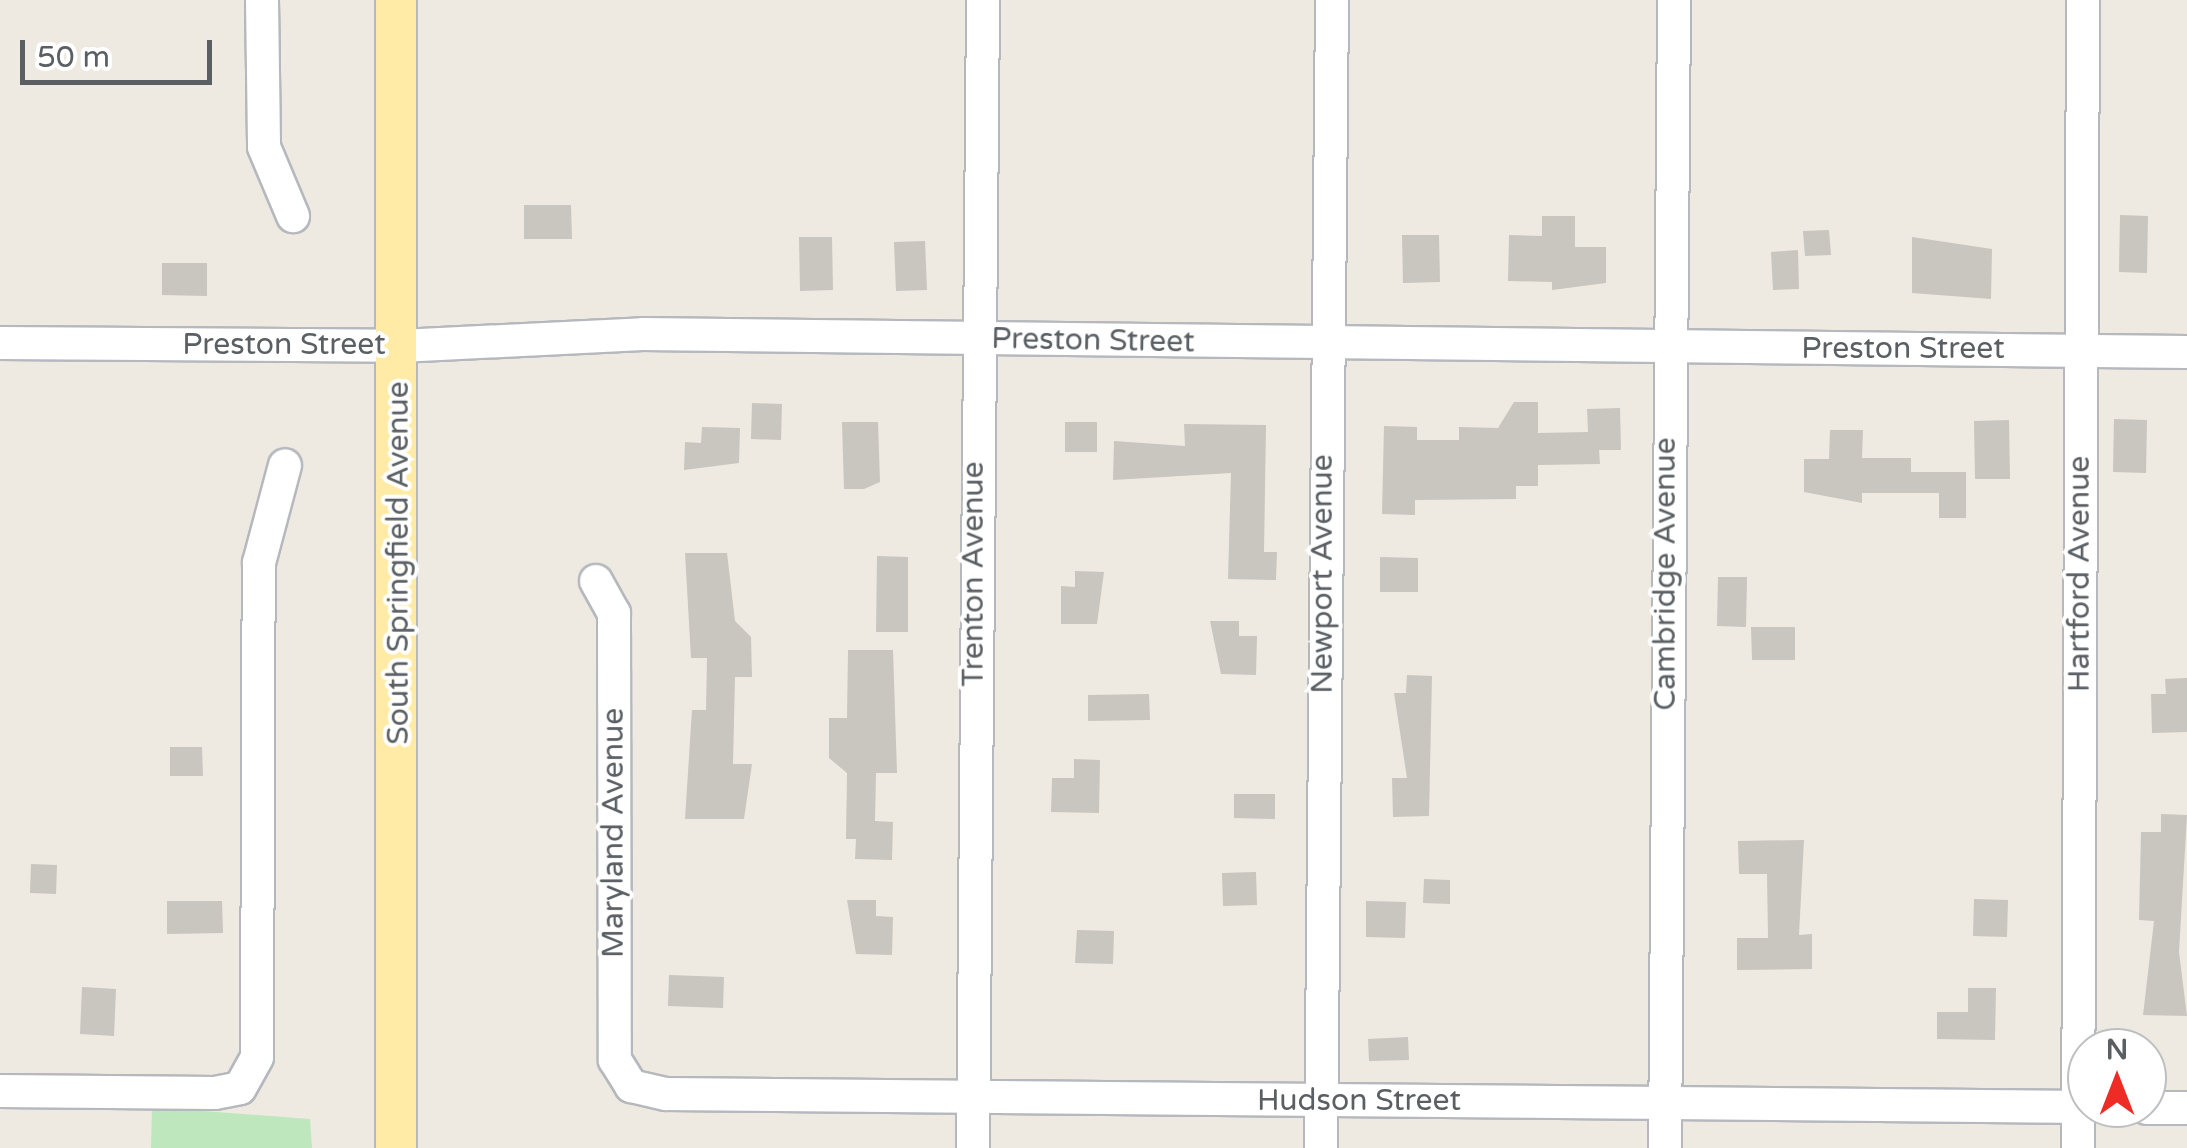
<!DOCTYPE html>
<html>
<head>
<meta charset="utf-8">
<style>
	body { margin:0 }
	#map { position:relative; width:2187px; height:1148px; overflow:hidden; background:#eeeae2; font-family:"Varela Round",sans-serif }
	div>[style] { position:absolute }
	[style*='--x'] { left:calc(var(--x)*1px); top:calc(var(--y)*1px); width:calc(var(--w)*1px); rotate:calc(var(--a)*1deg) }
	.green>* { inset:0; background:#bfe7bd }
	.building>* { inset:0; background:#c9c5bf }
	.roads { filter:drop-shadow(2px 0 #b5b8bd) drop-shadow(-2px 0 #b5b8bd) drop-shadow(0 2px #b5b8bd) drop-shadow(0 -2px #b5b8bd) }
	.minor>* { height:32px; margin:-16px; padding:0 16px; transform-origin:16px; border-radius:16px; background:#fff }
	.major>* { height:40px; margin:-20px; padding:0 20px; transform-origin:20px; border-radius:20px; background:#ffeba6 }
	span { translate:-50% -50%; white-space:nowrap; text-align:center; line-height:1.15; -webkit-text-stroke:8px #fff; paint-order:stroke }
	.street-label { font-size:30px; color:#5a5f63 }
	.north { position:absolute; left:2067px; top:1028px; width:100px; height:100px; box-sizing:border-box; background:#fff; border:2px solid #bdbfc1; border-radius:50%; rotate:0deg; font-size:28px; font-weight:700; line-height:40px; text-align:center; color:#5a5f63 }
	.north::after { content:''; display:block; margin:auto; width:35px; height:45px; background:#ef2b26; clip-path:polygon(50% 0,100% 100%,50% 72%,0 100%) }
	.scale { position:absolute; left:20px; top:40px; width:192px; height:45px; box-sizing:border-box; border:5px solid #5a5f63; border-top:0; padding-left:12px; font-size:30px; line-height:35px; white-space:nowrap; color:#5a5f63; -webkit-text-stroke:8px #fff; paint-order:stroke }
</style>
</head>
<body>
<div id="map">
	<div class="green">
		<i style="clip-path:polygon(152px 1107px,310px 1119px,312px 1148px,151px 1148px)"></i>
	</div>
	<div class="building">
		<i style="clip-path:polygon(524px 205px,571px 205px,572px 239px,524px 239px)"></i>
		<i style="clip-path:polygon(2120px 215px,2148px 216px,2147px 273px,2119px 272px)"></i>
		<i style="clip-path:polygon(1542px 216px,1575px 216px,1575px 247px,1606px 247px,1606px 283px,1552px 290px,1552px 282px,1508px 281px,1509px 235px,1542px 236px)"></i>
		<i style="clip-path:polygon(1829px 230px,1831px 255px,1805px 256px,1803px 231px)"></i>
		<i style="clip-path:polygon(1402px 235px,1439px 235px,1440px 282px,1403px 283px)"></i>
		<i style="clip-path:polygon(799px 237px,832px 237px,833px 290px,800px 291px)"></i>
		<i style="clip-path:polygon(1912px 237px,1992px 249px,1991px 299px,1912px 293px)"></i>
		<i style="clip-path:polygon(925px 241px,927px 290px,896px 291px,894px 242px)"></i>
		<i style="clip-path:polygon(1798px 250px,1799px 289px,1773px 290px,1771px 252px)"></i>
		<i style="clip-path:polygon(162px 263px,207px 263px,207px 296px,162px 295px)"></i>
		<i style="clip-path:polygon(1514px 402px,1538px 402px,1538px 433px,1588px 432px,1587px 409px,1620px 408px,1621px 450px,1599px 450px,1600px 464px,1538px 465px,1538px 486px,1516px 486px,1516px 499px,1415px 500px,1415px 515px,1382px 514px,1384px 426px,1417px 427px,1417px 440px,1459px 440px,1459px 427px,1498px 428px)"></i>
		<i style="clip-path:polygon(752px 403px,782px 404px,781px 440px,751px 439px)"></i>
		<i style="clip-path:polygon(2114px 419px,2147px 420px,2146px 473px,2113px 472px)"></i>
		<i style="clip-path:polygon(2009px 420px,2010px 479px,1975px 479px,1974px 421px)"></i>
		<i style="clip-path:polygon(842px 422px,878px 422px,880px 482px,864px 489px,844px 489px)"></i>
		<i style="clip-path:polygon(1065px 422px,1097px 422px,1097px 452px,1065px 452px)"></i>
		<i style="clip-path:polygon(1184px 424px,1266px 425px,1264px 552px,1277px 552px,1276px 580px,1228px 579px,1231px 473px,1113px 480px,1114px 441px,1185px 446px)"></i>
		<i style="clip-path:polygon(702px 427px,740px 428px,739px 463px,684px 470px,685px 442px,701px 443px)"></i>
		<i style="clip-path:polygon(1830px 430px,1863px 430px,1862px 458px,1911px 458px,1911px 472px,1966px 472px,1966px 518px,1939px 518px,1939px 493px,1862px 493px,1862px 503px,1804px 492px,1804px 459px,1829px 459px)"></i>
		<i style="clip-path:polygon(685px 553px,727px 553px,735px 621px,751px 637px,752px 677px,735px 677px,733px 764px,752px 764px,744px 819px,685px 819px,692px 710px,706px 710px,707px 658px,691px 658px)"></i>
		<i style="clip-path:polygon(877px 556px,908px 557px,908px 632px,876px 632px)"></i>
		<i style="clip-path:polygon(1380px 557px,1418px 558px,1418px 592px,1380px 592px)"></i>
		<i style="clip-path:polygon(1075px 571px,1104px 572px,1097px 624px,1061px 624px,1061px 586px,1075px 587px)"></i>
		<i style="clip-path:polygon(1718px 577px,1747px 577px,1746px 627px,1717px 626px)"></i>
		<i style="clip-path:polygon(1210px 621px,1239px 621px,1239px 636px,1257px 636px,1256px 675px,1221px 674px)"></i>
		<i style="clip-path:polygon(1751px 627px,1795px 627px,1795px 660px,1752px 660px)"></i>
		<i style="clip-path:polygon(848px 650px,893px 650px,897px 773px,876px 773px,875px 821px,893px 822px,892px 860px,855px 859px,856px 839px,846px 839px,847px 773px,829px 758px,829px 718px,847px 718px)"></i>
		<i style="clip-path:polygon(1407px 675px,1432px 676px,1429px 816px,1393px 817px,1392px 778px,1407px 778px,1394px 693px,1406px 693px)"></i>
		<i style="clip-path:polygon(2187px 678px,2187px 732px,2152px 733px,2151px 694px,2166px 694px,2165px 679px)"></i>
		<i style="clip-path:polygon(1149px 694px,1150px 720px,1088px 721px,1088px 695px)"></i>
		<i style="clip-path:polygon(170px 747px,202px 747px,203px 776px,170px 776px)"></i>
		<i style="clip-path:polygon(1074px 759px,1100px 760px,1099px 813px,1051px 812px,1052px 778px,1074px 778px)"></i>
		<i style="clip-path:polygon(1234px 794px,1275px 794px,1275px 819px,1234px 818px)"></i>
		<i style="clip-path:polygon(2161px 814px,2187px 815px,2179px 952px,2187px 1016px,2143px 1015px,2154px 921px,2139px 920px,2141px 832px,2161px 832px)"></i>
		<i style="clip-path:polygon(1804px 840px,1799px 935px,1812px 934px,1812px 969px,1737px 970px,1737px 938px,1768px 938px,1767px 874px,1739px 874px,1738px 841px)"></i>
		<i style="clip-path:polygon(31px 864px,57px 865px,56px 894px,30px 893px)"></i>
		<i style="clip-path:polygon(1256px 872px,1257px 905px,1223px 906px,1222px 873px)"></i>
		<i style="clip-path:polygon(1424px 879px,1450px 880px,1450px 904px,1423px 903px)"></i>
		<i style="clip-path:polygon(1974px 899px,2008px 900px,2007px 937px,1973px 936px)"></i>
		<i style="clip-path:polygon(847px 900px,876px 900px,876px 916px,893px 917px,892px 955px,856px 954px)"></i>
		<i style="clip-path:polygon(167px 901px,222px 901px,223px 933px,167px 934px)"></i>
		<i style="clip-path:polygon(1366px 901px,1406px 902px,1405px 938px,1366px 937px)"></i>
		<i style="clip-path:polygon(1077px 930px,1114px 931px,1113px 964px,1075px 963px)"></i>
		<i style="clip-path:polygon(669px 975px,724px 977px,723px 1008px,668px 1006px)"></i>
		<i style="clip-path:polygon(82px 987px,116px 989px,114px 1036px,80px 1034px)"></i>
		<i style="clip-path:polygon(1968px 988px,1996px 988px,1995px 1040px,1937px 1039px,1937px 1012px,1968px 1012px)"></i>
		<i style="clip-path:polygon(1408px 1037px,1409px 1060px,1369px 1061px,1368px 1039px)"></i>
	</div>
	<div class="roads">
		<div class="minor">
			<i style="--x:262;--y:0;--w:147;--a:89.2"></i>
			<i style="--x:264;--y:147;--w:75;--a:67.2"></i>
			<i style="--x:0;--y:343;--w:400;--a:0.4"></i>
			<i style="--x:400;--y:346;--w:243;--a:-2.8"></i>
			<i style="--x:643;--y:334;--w:1544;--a:0.67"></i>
			<i style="--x:596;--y:581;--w:37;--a:61"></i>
			<i style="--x:614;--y:613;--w:447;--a:89.9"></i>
			<i style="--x:615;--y:1060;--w:31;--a:58"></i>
			<i style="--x:631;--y:1086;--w:36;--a:13"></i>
			<i style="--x:666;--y:1094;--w:1421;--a:0.52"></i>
			<i style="--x:0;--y:1091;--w:215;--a:0.5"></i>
			<i style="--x:215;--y:1093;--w:25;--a:-11"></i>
			<i style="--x:240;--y:1088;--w:35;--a:-61"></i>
			<i style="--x:257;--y:1057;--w:494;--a:-89.8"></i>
			<i style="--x:259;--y:563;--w:101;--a:-75.1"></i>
			<i style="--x:2147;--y:1108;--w:40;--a:0"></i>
			<i style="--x:973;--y:1148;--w:1148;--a:-89.5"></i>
			<i style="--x:1321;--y:1148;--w:1148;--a:-89.45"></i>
			<i style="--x:1665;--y:1148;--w:1148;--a:-89.55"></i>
			<i style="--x:2078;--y:1148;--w:1148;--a:-89.75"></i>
		</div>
		<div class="major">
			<i style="--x:396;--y:1148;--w:1148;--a:-90"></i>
		</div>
	</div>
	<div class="street-label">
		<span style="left:1093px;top:341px;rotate:1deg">Preston Street</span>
		<span style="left:284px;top:345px">Preston Street</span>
		<span style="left:1903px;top:349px">Preston Street</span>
		<span style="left:399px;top:563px;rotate:-90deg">South Springfield Avenue</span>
		<span style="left:974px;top:574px;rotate:-90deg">Trenton Avenue</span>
		<span style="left:1323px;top:574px;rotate:-90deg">Newport Avenue</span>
		<span style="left:1666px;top:574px;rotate:-90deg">Cambridge Avenue</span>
		<span style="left:2080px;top:574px;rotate:-90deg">Hartford Avenue</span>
		<span style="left:614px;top:833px;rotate:-90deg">Maryland Avenue</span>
		<span style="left:1359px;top:1101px">Hudson Street</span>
	</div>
	<div class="north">N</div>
	<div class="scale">50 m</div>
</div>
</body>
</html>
